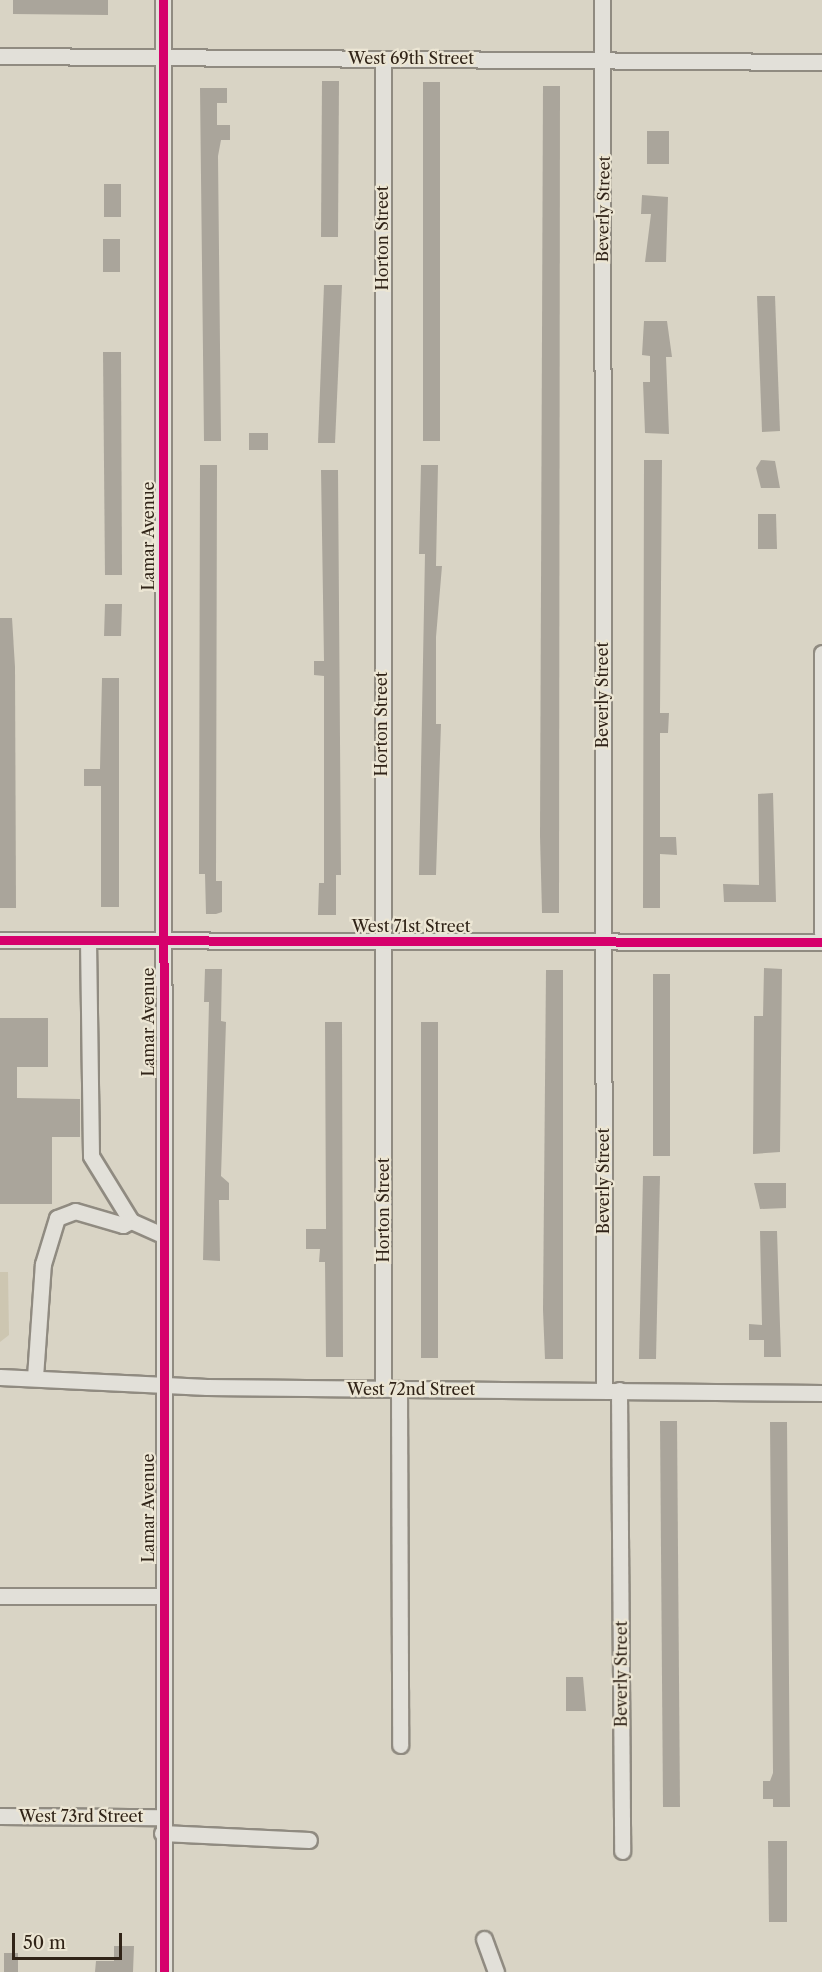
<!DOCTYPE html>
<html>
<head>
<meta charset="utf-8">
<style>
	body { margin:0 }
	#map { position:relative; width:822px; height:1972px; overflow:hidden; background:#d9d4c5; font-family:"Libre Caslon Text",serif }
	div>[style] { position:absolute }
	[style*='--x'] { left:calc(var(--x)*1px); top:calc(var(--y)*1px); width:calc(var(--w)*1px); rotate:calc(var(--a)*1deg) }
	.green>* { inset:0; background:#cdc6b1 }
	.building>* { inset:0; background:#aaa59b }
	.roads { filter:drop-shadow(2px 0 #908b81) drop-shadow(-2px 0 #908b81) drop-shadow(0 2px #908b81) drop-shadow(0 -2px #908b81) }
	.minor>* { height:15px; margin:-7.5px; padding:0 7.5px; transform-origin:7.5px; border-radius:7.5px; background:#e2e0d9 }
	.cycleway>* { height:9px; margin:-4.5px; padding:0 4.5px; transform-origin:4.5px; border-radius:4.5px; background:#d6006c }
	span { translate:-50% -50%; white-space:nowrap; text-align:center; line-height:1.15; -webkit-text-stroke:4.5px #ece6d4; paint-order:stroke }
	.street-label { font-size:16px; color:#312418 }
	.scale { position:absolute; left:12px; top:1933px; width:110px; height:27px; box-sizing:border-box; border:3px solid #312418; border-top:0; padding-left:8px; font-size:18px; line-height:21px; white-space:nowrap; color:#312418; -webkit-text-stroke:4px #ece6d4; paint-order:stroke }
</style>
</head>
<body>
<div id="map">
	<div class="green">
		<i style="clip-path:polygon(0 1272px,8px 1272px,9px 1335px,0 1342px)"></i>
	</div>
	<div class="building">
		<i style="clip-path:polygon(13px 0,108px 0,108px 15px,13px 14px)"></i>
		<i style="clip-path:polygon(322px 81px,339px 81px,338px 237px,321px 237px)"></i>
		<i style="clip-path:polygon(423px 82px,440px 82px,440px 441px,423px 441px)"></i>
		<i style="clip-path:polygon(543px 86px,560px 86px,559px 913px,542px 913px,540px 836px)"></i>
		<i style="clip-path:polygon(200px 88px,227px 88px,227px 103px,217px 103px,217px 125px,230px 125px,230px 140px,221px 140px,218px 156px,221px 441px,204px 441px)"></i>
		<i style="clip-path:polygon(647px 131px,669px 131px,669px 164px,647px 164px)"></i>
		<i style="clip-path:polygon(104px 184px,121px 184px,121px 217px,104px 217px)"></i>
		<i style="clip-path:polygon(642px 195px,668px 197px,666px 262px,645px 262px,651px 214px,641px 214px)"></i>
		<i style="clip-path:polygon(103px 239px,120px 239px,120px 272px,103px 272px)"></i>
		<i style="clip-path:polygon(324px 285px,342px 285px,335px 443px,318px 443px)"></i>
		<i style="clip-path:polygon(757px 296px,775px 296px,780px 431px,762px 432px)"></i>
		<i style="clip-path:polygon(644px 321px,667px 321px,672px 357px,666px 357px,669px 434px,645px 433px,643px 382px,650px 382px,650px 356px,642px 355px)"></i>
		<i style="clip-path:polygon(103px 352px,121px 352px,122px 575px,105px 575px)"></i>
		<i style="clip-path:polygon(249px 433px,268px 433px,268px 450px,249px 450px)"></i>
		<i style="clip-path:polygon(644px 460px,662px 460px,660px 713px,669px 713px,668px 733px,660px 733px,660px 837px,676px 837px,677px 855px,660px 854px,660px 908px,643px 908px)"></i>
		<i style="clip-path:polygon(761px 460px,775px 461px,780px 488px,761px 488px,756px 468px)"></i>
		<i style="clip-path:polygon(200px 465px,217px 465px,216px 881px,222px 881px,222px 912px,216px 914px,206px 914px,205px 874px,199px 874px)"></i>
		<i style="clip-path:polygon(421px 465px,438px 465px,436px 566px,442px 566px,436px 637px,436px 724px,441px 724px,436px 875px,419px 875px,425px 554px,419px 554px)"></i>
		<i style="clip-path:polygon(321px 470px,338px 470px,341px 875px,336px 875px,336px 915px,318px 915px,319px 883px,324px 883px,324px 676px,314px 675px,314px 661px,324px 661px)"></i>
		<i style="clip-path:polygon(758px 514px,776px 514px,777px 549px,758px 549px)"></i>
		<i style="clip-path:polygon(105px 604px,122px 604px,121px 636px,104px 636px)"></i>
		<i style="clip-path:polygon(0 618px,12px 618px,15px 667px,16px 908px,0 908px)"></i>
		<i style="clip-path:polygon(102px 678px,119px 678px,119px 907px,101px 907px,101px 786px,84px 786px,84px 769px,100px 769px)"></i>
		<i style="clip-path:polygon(773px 793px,776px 902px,724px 902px,723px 884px,759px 885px,758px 794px)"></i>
		<i style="clip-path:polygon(764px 968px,782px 969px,780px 1152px,753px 1154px,754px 1016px,763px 1016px)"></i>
		<i style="clip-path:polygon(205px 969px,222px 969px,221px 1021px,226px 1022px,221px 1176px,229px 1183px,229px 1200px,219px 1200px,220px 1261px,203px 1260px,209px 1002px,204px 1002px)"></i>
		<i style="clip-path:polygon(546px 970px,563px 970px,563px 1359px,545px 1359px,543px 1310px)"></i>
		<i style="clip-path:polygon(653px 974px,670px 974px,670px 1156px,653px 1156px)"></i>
		<i style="clip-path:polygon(0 1018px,48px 1018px,48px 1067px,17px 1067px,17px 1098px,80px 1099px,80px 1137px,52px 1137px,52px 1204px,0 1204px)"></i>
		<i style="clip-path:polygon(325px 1022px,342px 1022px,343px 1357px,326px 1357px,325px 1262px,319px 1262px,320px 1249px,306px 1249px,306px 1229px,326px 1229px)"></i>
		<i style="clip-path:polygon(421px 1022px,438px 1022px,438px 1358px,421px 1358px)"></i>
		<i style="clip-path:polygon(643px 1176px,660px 1176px,656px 1359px,639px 1359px)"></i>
		<i style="clip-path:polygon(754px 1183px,786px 1183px,786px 1208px,760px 1209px)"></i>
		<i style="clip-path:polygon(760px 1231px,777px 1231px,781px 1357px,764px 1357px,764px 1340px,749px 1340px,749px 1324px,762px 1325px)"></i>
		<i style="clip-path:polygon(660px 1421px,677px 1421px,680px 1807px,663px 1807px)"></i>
		<i style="clip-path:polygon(770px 1422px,787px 1422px,790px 1807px,773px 1807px,773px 1799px,763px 1799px,763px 1781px,770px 1781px,773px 1773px)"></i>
		<i style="clip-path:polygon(566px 1677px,583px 1677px,586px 1711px,566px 1711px)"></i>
		<i style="clip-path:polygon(768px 1841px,787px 1841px,787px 1922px,769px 1922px)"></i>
		<i style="clip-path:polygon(114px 1946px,134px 1946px,133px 1972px,95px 1972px,96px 1961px,114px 1961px)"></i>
		<i style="clip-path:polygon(4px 1953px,18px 1953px,18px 1972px,4px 1972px)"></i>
	</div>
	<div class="roads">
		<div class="minor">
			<i style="--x:163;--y:0;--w:1972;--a:89.97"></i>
			<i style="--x:602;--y:0;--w:1390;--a:89.92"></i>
			<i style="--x:0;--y:56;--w:822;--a:0.42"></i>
			<i style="--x:822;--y:653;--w:280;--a:90"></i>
			<i style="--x:0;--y:940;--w:822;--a:0.14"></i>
			<i style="--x:88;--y:940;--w:216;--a:89.2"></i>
			<i style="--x:91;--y:1156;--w:76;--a:58.4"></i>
			<i style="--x:131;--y:1221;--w:35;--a:24"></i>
			<i style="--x:0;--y:1377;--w:207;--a:2.8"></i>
			<i style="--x:207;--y:1387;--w:615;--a:0.56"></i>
			<i style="--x:35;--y:1377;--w:113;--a:-86"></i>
			<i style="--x:43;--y:1264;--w:48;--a:-73.1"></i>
			<i style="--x:57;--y:1218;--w:19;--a:-21"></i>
			<i style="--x:75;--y:1211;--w:50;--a:16.3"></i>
			<i style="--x:123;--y:1225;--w:9;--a:-27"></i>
			<i style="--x:383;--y:1389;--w:1330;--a:-90"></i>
			<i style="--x:399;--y:1390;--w:355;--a:89.8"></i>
			<i style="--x:619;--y:1390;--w:461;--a:89.6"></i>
			<i style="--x:0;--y:1596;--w:163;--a:0"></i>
			<i style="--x:0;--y:1816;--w:162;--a:0.4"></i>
			<i style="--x:162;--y:1833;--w:147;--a:2.7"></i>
			<i style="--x:484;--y:1939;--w:35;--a:70"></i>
		</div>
	</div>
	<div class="cycleway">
		<i style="--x:163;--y:0;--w:1972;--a:89.97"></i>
		<i style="--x:0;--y:940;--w:822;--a:0.14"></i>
	</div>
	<div class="street-label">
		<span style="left:411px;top:58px">West 69th Street</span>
		<span style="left:603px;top:209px;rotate:-89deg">Beverly Street</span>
		<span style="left:382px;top:238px;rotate:-90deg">Horton Street</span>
		<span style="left:148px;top:536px;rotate:-90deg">Lamar Avenue</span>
		<span style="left:602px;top:695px;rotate:-90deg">Beverly Street</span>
		<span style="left:381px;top:724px;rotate:-90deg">Horton Street</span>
		<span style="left:411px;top:926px">West 71st Street</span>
		<span style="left:148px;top:1022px;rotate:-90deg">Lamar Avenue</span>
		<span style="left:603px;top:1181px;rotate:-90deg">Beverly Street</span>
		<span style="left:383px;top:1210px;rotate:-90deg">Horton Street</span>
		<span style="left:411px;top:1389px">West 72nd Street</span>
		<span style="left:148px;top:1508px;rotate:-90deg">Lamar Avenue</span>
		<span style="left:621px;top:1674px;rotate:-90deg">Beverly Street</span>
		<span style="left:81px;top:1816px">West 73rd Street</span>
	</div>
	<div class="scale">50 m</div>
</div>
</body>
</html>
